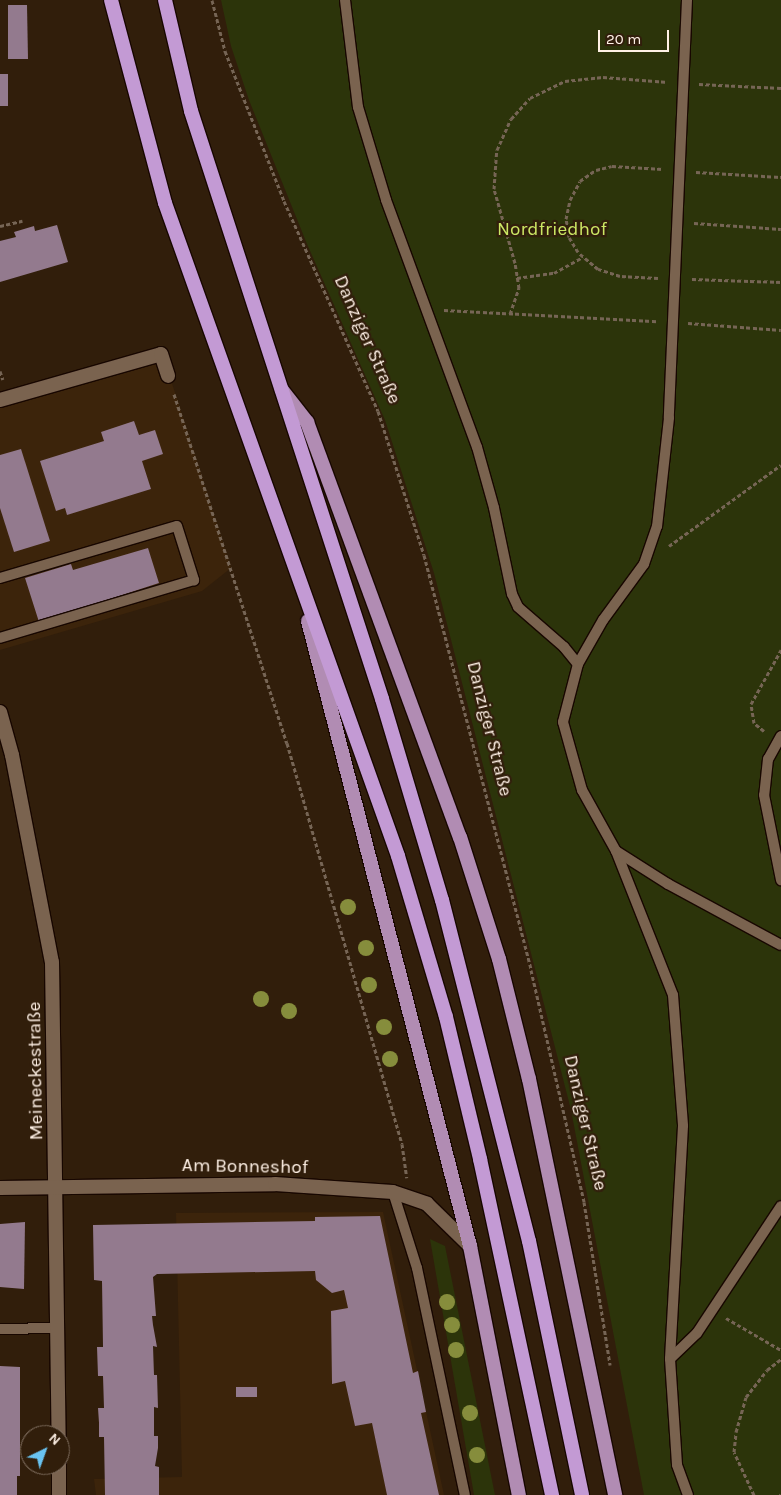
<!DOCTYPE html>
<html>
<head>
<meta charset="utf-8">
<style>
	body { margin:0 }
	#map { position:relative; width:781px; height:1495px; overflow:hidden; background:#311e0b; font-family:Karla,sans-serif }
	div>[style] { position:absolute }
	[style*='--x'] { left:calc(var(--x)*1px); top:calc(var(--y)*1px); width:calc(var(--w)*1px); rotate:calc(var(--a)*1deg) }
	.built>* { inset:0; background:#3c240b }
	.green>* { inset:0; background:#2c340a }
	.building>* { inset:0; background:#937a8e }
	.path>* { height:3px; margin-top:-1.5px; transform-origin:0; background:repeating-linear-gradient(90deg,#766555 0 4px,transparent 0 6.5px) }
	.roads { filter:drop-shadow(1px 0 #180700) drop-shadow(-1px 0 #180700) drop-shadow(0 1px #180700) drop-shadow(0 -1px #180700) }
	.service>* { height:10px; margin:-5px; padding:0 5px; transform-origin:5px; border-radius:5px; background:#7a634f }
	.minor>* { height:14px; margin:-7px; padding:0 7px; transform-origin:7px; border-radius:7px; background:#7a634f }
	.primary>* { height:14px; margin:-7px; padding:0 7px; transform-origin:7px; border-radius:7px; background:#b18cb3 }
	.trunk>* { height:14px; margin:-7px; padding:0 7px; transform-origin:7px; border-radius:7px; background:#c39ad4 }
	.trees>* { width:16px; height:16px; margin:-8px; border-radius:50%; background:#868d3c }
	span { translate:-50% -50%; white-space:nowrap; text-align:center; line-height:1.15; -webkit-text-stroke:4.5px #311e0b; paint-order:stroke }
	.park-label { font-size:19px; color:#cce764 }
	.street-label { font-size:19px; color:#fff1e6 }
	.north { position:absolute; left:20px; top:1425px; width:50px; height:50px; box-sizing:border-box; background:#311e0b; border:1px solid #837263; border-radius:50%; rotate:42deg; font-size:14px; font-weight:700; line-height:20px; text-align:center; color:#fff1e6 }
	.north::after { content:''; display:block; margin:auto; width:18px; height:22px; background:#69c3f1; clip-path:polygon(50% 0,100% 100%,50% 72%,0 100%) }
	.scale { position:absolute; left:598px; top:30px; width:71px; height:22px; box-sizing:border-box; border:2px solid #fff1e6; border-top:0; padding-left:6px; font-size:15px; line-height:18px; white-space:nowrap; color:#fff1e6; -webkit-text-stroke:4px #311e0b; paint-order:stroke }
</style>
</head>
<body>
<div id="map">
	<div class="built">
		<i style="clip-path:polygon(161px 349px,231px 568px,202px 591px,0 650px,0 403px)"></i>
		<i style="clip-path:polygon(383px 1212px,444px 1495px,96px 1495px,94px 1479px,182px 1477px,176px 1213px)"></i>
	</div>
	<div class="green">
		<i style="clip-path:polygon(221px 0,781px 0,781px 1495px,644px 1495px,571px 1110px,434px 573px,385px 420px,307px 244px,249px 100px,231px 46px)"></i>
		<i style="clip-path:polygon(430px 1239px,445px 1246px,495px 1495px,474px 1495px)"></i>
	</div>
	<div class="building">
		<i style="clip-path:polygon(8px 5px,27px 5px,28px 59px,8px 59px)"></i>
		<i style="clip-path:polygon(0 74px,8px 74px,8px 106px,0 106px)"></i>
		<i style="clip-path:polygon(57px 225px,68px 262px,0 282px,0 241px,16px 237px,14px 232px,34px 226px,35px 231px)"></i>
		<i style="clip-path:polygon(134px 421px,139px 435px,155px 430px,163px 454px,142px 461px,151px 489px,67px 515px,65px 508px,56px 511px,40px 461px,104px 441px,101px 432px)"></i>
		<i style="clip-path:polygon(21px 449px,50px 541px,14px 552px,0 508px,0 455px)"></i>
		<i style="clip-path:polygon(148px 548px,159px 583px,39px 622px,25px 578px,71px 564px,73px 570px)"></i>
		<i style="clip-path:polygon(380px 1216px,413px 1373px,418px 1371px,426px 1412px,421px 1413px,439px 1495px,387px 1495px,372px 1423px,355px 1426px,345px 1381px,332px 1384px,331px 1311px,348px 1308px,344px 1290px,332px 1293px,316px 1280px,315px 1271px,157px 1274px,153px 1277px,156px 1316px,152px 1316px,153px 1325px,157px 1347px,153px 1346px,154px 1375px,157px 1375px,158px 1408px,154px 1407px,154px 1436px,158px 1436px,158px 1448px,155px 1466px,159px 1467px,159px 1495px,105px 1495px,104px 1437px,99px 1437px,99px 1423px,98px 1408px,104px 1408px,103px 1376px,98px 1376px,97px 1347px,103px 1347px,102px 1281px,94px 1280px,93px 1225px,315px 1221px,315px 1217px)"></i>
		<i style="clip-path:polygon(25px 1222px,24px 1289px,0 1287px,0 1224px)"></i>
		<i style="clip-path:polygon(0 1366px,20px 1367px,20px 1476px,17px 1476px,17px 1495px,0 1495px)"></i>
		<i style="clip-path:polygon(236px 1387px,257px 1387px,257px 1397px,236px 1397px)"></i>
	</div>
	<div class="path">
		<i style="--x:212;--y:0;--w:53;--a:75.7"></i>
		<i style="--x:225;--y:51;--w:161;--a:68.5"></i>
		<i style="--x:284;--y:201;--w:230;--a:65.9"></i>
		<i style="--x:378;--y:411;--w:151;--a:72.3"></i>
		<i style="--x:424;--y:555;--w:429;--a:75.5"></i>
		<i style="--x:531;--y:970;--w:238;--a:77.1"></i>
		<i style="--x:584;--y:1202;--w:165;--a:80.9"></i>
		<i style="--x:699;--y:84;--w:82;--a:2.8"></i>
		<i style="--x:696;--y:172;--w:85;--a:3.4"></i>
		<i style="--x:694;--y:223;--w:87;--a:3.9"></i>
		<i style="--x:0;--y:226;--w:23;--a:-13"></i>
		<i style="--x:517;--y:278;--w:37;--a:-8"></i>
		<i style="--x:554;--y:273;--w:33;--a:-29"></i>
		<i style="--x:658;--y:278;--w:38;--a:-177"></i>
		<i style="--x:620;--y:276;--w:23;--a:-162"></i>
		<i style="--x:598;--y:269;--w:26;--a:-140"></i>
		<i style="--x:578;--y:252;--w:17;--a:-121"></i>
		<i style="--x:569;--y:237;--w:18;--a:-99"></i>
		<i style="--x:566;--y:219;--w:19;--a:-78"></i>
		<i style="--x:570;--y:200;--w:21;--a:-62"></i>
		<i style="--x:580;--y:181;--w:19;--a:-35"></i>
		<i style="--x:596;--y:170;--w:16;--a:-14"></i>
		<i style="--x:612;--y:166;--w:51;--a:3.4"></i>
		<i style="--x:692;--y:279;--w:89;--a:1.9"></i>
		<i style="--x:444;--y:310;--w:213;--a:3"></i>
		<i style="--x:510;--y:314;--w:28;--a:-71"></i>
		<i style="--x:519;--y:288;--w:25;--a:-99"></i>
		<i style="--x:515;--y:263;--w:77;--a:-105.8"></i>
		<i style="--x:494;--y:189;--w:39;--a:-86"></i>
		<i style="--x:497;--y:150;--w:34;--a:-66"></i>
		<i style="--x:511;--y:119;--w:28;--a:-48"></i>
		<i style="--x:530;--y:98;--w:39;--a:-26"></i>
		<i style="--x:565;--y:81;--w:38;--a:-6"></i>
		<i style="--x:603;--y:77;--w:65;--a:4.4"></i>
		<i style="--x:688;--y:323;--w:93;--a:4.3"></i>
		<i style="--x:0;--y:371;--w:9;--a:72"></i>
		<i style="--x:174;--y:394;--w:367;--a:72.1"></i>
		<i style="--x:287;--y:743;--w:417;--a:74"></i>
		<i style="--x:402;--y:1144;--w:34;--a:82"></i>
		<i style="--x:669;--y:546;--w:138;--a:-35.9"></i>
		<i style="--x:764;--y:731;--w:13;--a:-141"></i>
		<i style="--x:754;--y:723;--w:19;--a:-99"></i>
		<i style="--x:751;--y:704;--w:62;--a:-60.9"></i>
		<i style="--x:726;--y:1318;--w:64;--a:30.2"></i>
		<i style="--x:754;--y:1495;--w:47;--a:-114.9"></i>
		<i style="--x:734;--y:1452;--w:20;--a:-84"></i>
		<i style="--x:736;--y:1432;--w:36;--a:-74"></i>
		<i style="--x:746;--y:1397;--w:34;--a:-52"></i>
		<i style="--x:767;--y:1370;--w:18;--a:-38"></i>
		<i style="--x:780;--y:1495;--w:1;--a:-45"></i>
	</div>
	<div class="roads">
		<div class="service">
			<i style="--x:345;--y:0;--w:108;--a:83.1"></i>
			<i style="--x:358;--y:107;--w:97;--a:73.2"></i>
			<i style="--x:386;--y:200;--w:263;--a:69.8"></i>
			<i style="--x:477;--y:447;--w:63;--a:74.4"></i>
			<i style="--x:494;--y:508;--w:88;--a:78.2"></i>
			<i style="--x:512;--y:594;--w:14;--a:65"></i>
			<i style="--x:518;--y:607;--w:61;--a:41"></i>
			<i style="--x:564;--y:647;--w:22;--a:51"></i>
			<i style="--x:687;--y:0;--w:418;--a:92.5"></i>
			<i style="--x:669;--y:418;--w:109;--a:96.3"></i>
			<i style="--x:657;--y:526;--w:40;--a:108.9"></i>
			<i style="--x:644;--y:564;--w:69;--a:126.2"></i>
			<i style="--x:603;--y:620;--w:51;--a:119.6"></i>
			<i style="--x:578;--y:664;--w:60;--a:104.5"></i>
			<i style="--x:563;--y:722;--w:71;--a:74.4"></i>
			<i style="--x:582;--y:790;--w:70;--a:60.9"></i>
			<i style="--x:616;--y:851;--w:155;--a:68.4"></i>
			<i style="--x:673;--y:995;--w:131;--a:85.6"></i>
			<i style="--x:683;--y:1126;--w:233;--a:93.2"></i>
			<i style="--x:670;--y:1359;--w:106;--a:86.2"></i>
			<i style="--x:677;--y:1465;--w:32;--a:70"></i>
			<i style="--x:0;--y:578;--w:184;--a:-16.4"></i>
			<i style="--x:177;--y:526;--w:57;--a:72.5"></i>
			<i style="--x:194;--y:580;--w:202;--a:163.4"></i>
			<i style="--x:781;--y:736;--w:26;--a:119"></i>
			<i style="--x:768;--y:759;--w:36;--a:96"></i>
			<i style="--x:764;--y:795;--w:87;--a:78.7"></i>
			<i style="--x:616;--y:851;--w:62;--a:32.4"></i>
			<i style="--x:668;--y:884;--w:128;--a:28.4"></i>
			<i style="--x:393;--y:1192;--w:80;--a:72.5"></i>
			<i style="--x:417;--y:1268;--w:232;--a:78.1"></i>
			<i style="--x:0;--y:1329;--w:59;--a:-1"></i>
			<i style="--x:670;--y:1359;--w:37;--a:-44"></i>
			<i style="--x:697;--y:1333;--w:152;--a:-56.5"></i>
		</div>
		<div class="minor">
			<i style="--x:0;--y:400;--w:167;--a:-15.9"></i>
			<i style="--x:161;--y:354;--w:23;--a:72"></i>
			<i style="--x:0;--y:712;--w:45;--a:74.4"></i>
			<i style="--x:12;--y:755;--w:211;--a:79.1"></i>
			<i style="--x:52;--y:962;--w:473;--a:89.2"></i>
			<i style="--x:0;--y:1188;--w:275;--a:-0.8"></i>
			<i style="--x:275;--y:1184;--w:118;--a:3.9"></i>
			<i style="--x:393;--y:1192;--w:36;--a:19"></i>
			<i style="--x:427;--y:1204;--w:60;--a:44.3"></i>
			<i style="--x:59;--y:1465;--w:30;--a:90"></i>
		</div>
		<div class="primary">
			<i style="--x:282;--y:390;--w:41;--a:52"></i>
			<i style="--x:307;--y:422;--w:442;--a:69.8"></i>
			<i style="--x:460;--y:837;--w:128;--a:72.3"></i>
			<i style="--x:499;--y:959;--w:124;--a:76"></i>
			<i style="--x:529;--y:1079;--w:425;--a:78.3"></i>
			<i style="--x:308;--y:621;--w:646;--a:75.47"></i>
			<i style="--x:470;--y:1246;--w:254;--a:78.9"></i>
		</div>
		<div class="trunk">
			<i style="--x:111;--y:0;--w:210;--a:75.1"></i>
			<i style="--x:165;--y:203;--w:693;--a:70.36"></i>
			<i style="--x:398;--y:856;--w:168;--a:73.4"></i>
			<i style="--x:446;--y:1017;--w:146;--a:76.5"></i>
			<i style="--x:480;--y:1159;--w:344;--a:77.9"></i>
			<i style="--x:165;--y:0;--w:114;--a:76.8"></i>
			<i style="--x:191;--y:111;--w:618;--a:72"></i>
			<i style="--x:382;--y:699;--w:210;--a:73.4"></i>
			<i style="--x:442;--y:900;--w:352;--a:75.7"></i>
			<i style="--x:529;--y:1241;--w:259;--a:78.2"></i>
		</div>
	</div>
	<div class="trees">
		<i style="left:348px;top:907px"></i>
		<i style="left:366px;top:948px"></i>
		<i style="left:369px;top:985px"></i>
		<i style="left:261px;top:999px"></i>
		<i style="left:289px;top:1011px"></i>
		<i style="left:384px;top:1027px"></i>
		<i style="left:390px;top:1059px"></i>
		<i style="left:447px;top:1302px"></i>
		<i style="left:452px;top:1325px"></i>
		<i style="left:456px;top:1350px"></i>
		<i style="left:470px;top:1413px"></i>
		<i style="left:477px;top:1455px"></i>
	</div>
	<div class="park-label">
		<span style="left:552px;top:230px">Nordfriedhof</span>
	</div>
	<div class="street-label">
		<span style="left:367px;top:340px;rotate:66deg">Danziger Straße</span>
		<span style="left:489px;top:729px;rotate:76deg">Danziger Straße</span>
		<span style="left:36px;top:1071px;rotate:-91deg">Meineckestraße</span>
		<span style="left:585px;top:1123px;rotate:77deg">Danziger Straße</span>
		<span style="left:245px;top:1167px;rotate:1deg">Am Bonneshof</span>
	</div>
	<div class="north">N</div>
	<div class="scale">20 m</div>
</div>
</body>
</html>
